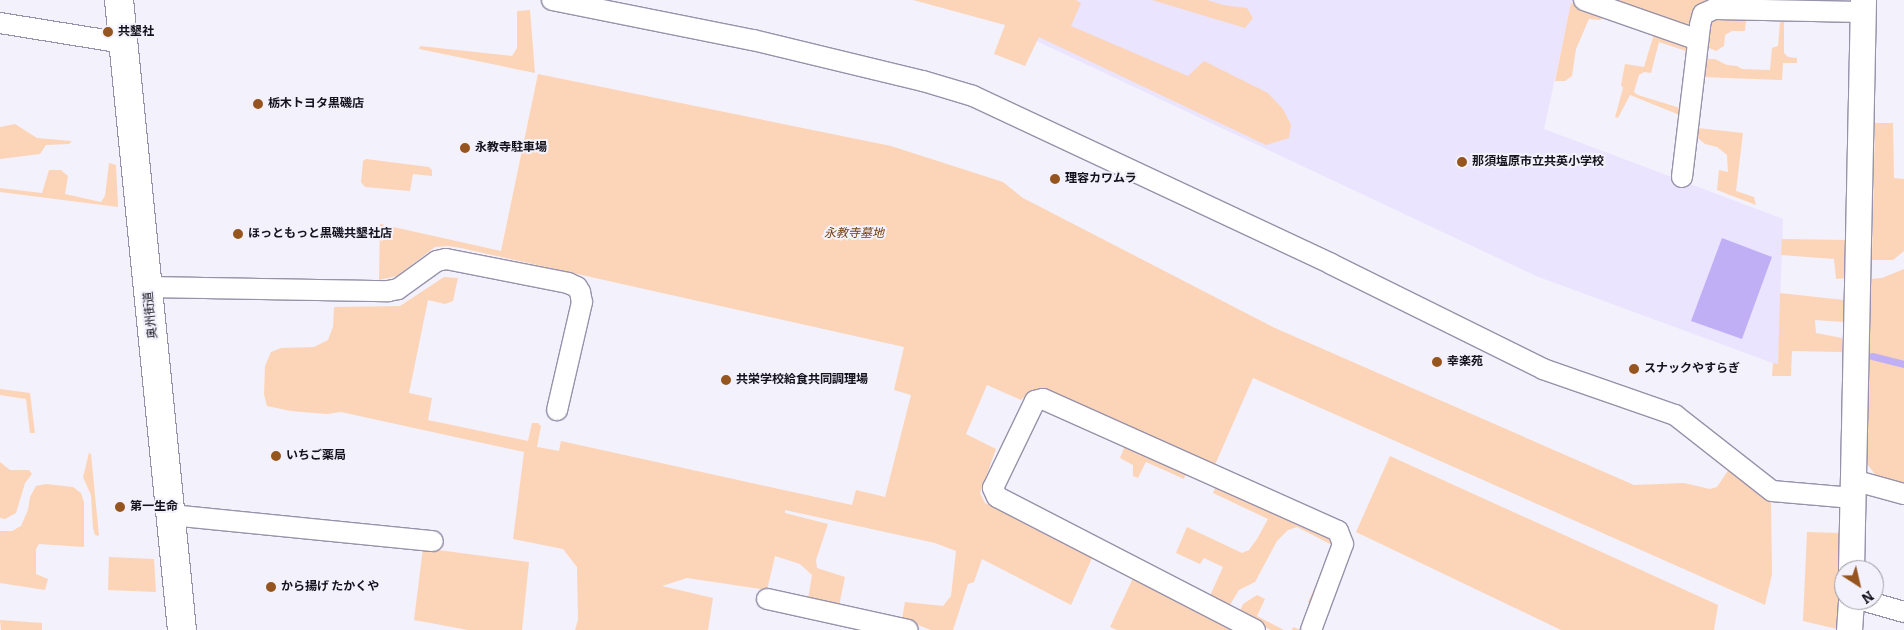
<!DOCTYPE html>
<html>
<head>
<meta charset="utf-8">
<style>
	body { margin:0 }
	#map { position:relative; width:1904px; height:630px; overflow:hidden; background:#f3f1fb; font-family:Bitter,"Noto Sans JP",serif }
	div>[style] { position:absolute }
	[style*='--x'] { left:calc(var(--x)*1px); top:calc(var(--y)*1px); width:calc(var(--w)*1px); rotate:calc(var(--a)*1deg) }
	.built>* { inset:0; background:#eae4ff }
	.green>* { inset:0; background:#fcd4b8 }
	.water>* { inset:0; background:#c1aff6 }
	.stream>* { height:7px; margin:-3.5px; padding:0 3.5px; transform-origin:3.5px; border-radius:3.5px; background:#c1aff6 }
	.roads { filter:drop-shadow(1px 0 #9792aa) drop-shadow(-1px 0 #9792aa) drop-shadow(0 1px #9792aa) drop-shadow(0 -1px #9792aa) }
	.minor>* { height:20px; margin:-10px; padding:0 10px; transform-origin:10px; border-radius:10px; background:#fff }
	.tertiary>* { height:25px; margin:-12.5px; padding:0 12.5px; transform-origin:12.5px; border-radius:12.5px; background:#fff }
	.secondary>* { height:28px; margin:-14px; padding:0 14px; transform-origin:14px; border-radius:14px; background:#fff }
	.dots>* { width:14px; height:14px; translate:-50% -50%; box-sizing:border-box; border:2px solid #f3f1fb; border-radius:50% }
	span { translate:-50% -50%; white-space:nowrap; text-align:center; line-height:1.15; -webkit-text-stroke:4px #f3f1fb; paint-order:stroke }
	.poi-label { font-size:12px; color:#14121b; font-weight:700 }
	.left { translate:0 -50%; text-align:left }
	.park-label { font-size:12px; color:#733e0e; font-style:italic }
	.street-label { font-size:12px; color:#14121b }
	.north { position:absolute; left:1834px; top:560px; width:50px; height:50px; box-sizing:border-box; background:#f3f1fb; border:1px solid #9a98a1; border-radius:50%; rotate:145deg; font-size:14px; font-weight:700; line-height:20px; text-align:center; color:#14121b }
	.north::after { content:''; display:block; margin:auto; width:18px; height:22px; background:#96551f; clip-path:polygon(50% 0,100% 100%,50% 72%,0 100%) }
</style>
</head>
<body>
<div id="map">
	<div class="built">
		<i style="clip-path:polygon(1037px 0,1572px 0,1544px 129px,1783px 219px,1778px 365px,1536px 276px,1028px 37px)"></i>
	</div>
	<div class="green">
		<i style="clip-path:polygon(913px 0,1076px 0,1081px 3px,1071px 26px,1188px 76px,1204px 61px,1268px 93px,1283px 109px,1291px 125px,1289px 138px,1266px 145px,1039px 37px,1025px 66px,994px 54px,1005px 25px)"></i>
		<i style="clip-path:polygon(1152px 0,1207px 0,1223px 5px,1247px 8px,1253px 18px,1245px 28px)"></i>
		<i style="clip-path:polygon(1600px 0,1717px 0,1694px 27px,1687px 30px)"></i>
		<i style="clip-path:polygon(1571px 3px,1605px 16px,1600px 20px,1589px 19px,1576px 49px,1572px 76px,1565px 81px,1555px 81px)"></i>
		<i style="clip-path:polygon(530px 10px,535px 73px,419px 49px,420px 46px,512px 56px,517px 48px,517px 11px)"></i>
		<i style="clip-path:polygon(1719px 19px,1746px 20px,1745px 31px,1732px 31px,1725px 35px,1724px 46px,1716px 51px,1707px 47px,1710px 22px)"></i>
		<i style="clip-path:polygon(1780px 22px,1784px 22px,1784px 53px,1788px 57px,1797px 58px,1797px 63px,1783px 63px,1782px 80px,1702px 77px,1704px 59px,1715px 59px,1727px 65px,1737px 66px,1742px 69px,1770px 70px,1772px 48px,1778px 46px)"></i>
		<i style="clip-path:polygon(1654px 34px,1690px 48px,1689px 52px,1659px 42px,1651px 73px,1644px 72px,1639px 75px,1634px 92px,1638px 95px,1683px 109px,1682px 116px,1630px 95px,1618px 118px,1615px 117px,1623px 88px,1621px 85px,1625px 64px,1644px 67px)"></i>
		<i style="clip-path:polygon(538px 74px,891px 146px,1003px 182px,1023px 198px,1275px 328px,1634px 485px,1684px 483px,1710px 489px,1717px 487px,1729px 469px,1771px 502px,1772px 574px,1765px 605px,1253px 378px,1214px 467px,1041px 389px,1028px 394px,1021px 400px,987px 385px,966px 434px,996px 449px,980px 493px,985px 503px,1093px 556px,1071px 605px,982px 559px,974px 582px,968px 584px,953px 630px,931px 630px,902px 619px,905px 602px,943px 606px,951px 596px,956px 551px,935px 543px,785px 510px,785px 513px,828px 524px,816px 560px,817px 568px,845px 577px,839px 606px,808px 599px,812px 575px,800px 564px,775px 556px,767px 590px,687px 578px,662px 586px,713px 598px,708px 630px,575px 630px,578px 620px,577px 567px,563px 549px,513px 539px,524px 452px,341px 412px,327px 414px,291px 411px,267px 406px,264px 394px,265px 366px,271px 352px,281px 348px,314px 347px,328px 340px,333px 327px,334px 307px,400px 306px,444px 277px,458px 278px,453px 301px,445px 304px,428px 300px,409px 393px,432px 398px,428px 420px,528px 441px,532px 423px,538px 423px,541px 426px,537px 447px,559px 451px,561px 441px,852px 505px,856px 490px,885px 497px,911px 395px,894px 390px,904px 347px,461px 248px,448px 246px,435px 247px,397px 276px,379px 280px,380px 224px,501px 251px)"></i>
		<i style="clip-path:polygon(1875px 123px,1893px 123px,1894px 178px,1904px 179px,1904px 251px,1893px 260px,1872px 260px)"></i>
		<i style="clip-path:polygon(15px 124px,37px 138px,72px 141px,69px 144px,46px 145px,40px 154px,0 159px,0 127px)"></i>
		<i style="clip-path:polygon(1698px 128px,1743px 133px,1736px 191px,1754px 197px,1756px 205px,1717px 190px,1719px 170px,1728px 172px,1727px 155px,1717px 147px,1705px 144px,1698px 138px)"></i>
		<i style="clip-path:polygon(366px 159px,429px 167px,432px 170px,432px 176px,413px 174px,410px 191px,365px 187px,361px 182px,363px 161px)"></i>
		<i style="clip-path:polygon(109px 163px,116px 165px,118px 207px,0 192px,0 188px,42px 193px,49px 170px,61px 170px,68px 176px,65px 194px,101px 202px,105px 196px)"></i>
		<i style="clip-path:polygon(1782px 239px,1847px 240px,1848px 278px,1836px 279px,1834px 259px,1781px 255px)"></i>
		<i style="clip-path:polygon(1904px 269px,1904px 484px,1877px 477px,1865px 461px,1871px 279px,1882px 278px)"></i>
		<i style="clip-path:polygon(1780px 293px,1844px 300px,1844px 322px,1815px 320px,1816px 333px,1842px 338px,1842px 352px,1792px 351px,1791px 376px,1772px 376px,1773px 363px,1778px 364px)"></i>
		<i style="clip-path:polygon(0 389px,30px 393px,35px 433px,30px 433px,26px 399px,0 395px)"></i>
		<i style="clip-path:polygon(1125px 446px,1186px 473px,1184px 479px,1146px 462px,1138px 478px,1133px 476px,1133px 465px,1120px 458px)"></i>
		<i style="clip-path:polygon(89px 453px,91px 454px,99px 536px,95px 535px,93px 528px,91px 495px,83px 477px)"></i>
		<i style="clip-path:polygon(1390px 456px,1718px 605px,1714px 630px,1561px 630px,1356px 532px)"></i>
		<i style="clip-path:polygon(0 462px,10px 470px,29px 470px,32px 474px,25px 483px,16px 513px,5px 519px,0 518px)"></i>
		<i style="clip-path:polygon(46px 484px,73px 487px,81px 493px,84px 502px,84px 547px,39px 544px,36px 549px,36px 574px,48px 579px,45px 590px,0 583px,0 531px,12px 531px,21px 526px,28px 510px,30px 497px,36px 486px)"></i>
		<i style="clip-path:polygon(1216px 485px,1329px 534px,1339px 545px,1306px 630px,1292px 630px,1293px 627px,1301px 630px,1312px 605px,1308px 602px,1334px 546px,1297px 527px,1288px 530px,1277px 541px,1255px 582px,1239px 590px,1228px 608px,1209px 598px,1223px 567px,1204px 558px,1200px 564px,1176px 553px,1187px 527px,1242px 553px,1249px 550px,1257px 539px,1268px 519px,1213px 493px)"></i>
		<i style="clip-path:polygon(1807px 532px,1840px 533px,1837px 629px,1803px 621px)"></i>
		<i style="clip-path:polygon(423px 548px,529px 562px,522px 630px,468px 630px,414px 620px)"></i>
		<i style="clip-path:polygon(109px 557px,154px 559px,156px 592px,108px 590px)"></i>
		<i style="clip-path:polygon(1134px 576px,1234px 630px,1117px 630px,1110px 627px)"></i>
		<i style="clip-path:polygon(1257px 595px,1265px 599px,1257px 616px,1284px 630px,1271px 630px,1239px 613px,1243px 604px)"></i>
		<i style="clip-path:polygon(0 620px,42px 623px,42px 630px,1px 630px)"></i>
	</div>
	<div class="water">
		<i style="clip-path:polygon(1722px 238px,1772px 257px,1742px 339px,1691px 321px)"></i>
	</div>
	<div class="stream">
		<i style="--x:1872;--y:356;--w:33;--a:14"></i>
	</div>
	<div class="roads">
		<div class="minor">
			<i style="--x:552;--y:0;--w:205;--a:11.3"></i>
			<i style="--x:753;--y:40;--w:175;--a:13.6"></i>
			<i style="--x:923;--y:81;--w:52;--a:16.7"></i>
			<i style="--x:973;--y:96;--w:395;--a:25.1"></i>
			<i style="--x:1331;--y:264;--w:237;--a:26.3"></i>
			<i style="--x:1543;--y:369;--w:140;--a:19.2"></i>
			<i style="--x:1675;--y:415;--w:123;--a:38.1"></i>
			<i style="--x:1772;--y:491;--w:81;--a:4.9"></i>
			<i style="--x:1584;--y:0;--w:121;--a:19.3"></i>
			<i style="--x:0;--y:23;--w:126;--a:9.2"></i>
			<i style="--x:1682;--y:177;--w:153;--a:-83.2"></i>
			<i style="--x:1700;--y:25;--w:11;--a:-75"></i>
			<i style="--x:1703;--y:14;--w:12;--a:-24"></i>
			<i style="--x:1714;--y:9;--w:149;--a:1.2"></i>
			<i style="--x:148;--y:287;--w:240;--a:1"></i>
			<i style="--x:388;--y:291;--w:10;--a:-11"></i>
			<i style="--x:398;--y:289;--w:48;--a:-35.7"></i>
			<i style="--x:437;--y:261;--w:9;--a:-13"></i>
			<i style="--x:446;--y:259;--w:124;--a:11.1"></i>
			<i style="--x:568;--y:283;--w:10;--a:24"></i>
			<i style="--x:577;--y:287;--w:6;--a:59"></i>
			<i style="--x:580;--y:292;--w:10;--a:79"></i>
			<i style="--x:582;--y:302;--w:111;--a:103"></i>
			<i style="--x:1853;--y:480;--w:53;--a:15.4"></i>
			<i style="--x:171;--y:515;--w:263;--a:5.7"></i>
			<i style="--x:767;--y:599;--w:144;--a:12.4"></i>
			<i style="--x:1862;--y:600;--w:44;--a:15.9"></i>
			<i style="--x:1255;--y:630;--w:290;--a:-152.7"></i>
			<i style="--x:997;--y:497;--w:10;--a:-114"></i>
			<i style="--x:993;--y:488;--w:97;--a:-64.2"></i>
			<i style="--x:1035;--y:401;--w:8;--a:-14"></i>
			<i style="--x:1043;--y:399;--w:323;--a:24.1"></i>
			<i style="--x:1338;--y:531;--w:14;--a:69"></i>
			<i style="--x:1343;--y:544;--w:92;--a:110.4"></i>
		</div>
		<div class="tertiary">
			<i style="--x:1851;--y:570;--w:570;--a:-88.79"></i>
			<i style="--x:1849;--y:630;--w:30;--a:-86"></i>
		</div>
		<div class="secondary">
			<i style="--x:119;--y:0;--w:633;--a:84.29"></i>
		</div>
	</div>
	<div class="dots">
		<i style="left:108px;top:32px;background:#96551f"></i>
		<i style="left:258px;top:104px;background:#96551f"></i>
		<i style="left:465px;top:148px;background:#96551f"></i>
		<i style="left:1462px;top:162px;background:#96551f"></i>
		<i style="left:1055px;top:179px;background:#96551f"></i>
		<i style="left:238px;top:234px;background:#96551f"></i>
		<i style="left:1437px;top:362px;background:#96551f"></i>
		<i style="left:1634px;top:369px;background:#96551f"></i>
		<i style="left:726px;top:380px;background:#96551f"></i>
		<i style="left:276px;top:456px;background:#96551f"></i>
		<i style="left:120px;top:507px;background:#96551f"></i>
		<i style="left:271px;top:587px;background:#96551f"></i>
	</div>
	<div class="poi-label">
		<span class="left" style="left:118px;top:32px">共墾社</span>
		<span class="left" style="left:268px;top:104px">栃木トヨタ黒磯店</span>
		<span class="left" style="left:475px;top:148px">永教寺駐車場</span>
		<span class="left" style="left:1472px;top:162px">那須塩原市立共英小学校</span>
		<span class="left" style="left:1065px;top:179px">理容カワムラ</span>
		<span class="left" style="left:248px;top:234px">ほっともっと黒磯共墾社店</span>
		<span class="left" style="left:1447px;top:362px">幸楽苑</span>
		<span class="left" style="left:1644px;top:369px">スナックやすらぎ</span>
		<span class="left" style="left:736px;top:380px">共栄学校給食共同調理場</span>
		<span class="left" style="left:286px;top:456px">いちご薬局</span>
		<span class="left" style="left:130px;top:507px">第一生命</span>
		<span class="left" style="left:281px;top:587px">から揚げ たかくや</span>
	</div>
	<div class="park-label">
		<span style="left:854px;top:234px">永教寺墓地</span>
	</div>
	<div class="street-label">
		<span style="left:151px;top:315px;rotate:-96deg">奥州街道</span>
	</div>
	<div class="north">N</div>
</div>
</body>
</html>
